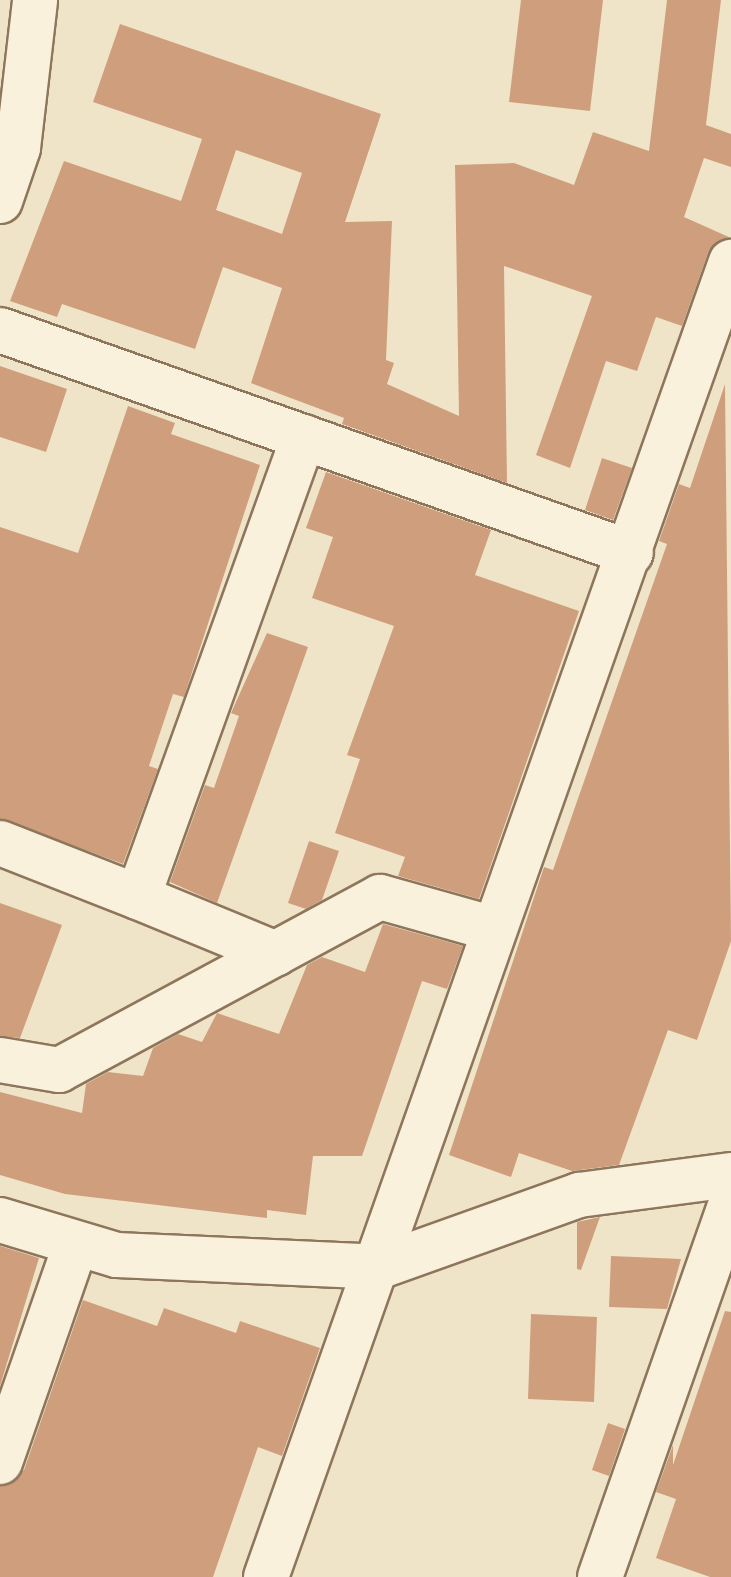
<!DOCTYPE html>
<html>
<head>
<meta charset="utf-8">
<style>
	body { margin:0 }
	#map { position:relative; width:731px; height:1577px; overflow:hidden; background:#f0e4c8; font-family:"Noto Serif",serif }
	div>[style] { position:absolute }
	[style*='--x'] { left:calc(var(--x)*1px); top:calc(var(--y)*1px); width:calc(var(--w)*1px); rotate:calc(var(--a)*1deg) }
	.building>* { inset:0; background:#cf9f7d }
	.roads { filter:drop-shadow(2px 0 #8d765c) drop-shadow(-2px 0 #8d765c) drop-shadow(0 2px #8d765c) drop-shadow(0 -2px #8d765c) }
	.street>* { height:44px; margin:-22px; padding:0 22px; transform-origin:22px; border-radius:22px; background:#faf1dc }
	span { translate:-50% -50%; white-space:nowrap; text-align:center; line-height:1.15; -webkit-text-stroke:7px #f7eed8; paint-order:stroke }
</style>
</head>
<body>
<div id="map">
	<div class="building">
		<i style="clip-path:polygon(521px 0,603px 0,590px 111px,509px 102px)"></i>
		<i style="clip-path:polygon(evenodd,667px 0,721px 0,706px 125px,731px 134px,731px 167px,704px 158px,684px 217px,731px 238px,708px 253px,682px 326px,656px 317px,637px 371px,606px 361px,570px 468px,536px 455px,592px 296px,504px 266px,507px 483px,342px 424px,344px 418px,251px 383px,282px 288px,223px 267px,195px 349px,62px 304px,57px 317px,10px 301px,64px 161px,181px 201px,202px 139px,93px 102px,120px 24px,381px 114px,345px 222px,392px 221px,386px 360px,394px 363px,387px 384px,459px 416px,455px 165px,514px 163px,574px 185px,593px 132px,649px 151px,667px 0,236px 150px,302px 173px,282px 234px,216px 210px,236px 150px)"></i>
		<i style="clip-path:polygon(0 366px,67px 389px,46px 452px,0 437px)"></i>
		<i style="clip-path:polygon(725px 384px,731px 941px,697px 1040px,668px 1030px,619px 1165px,572px 1171px,519px 1153px,511px 1177px,449px 1155px,544px 867px,553px 870px,667px 544px,659px 541px,679px 484px,690px 488px)"></i>
		<i style="clip-path:polygon(128px 406px,175px 423px,171px 434px,260px 465px,184px 697px,173px 694px,149px 766px,158px 769px,123px 864px,0 819px,0 527px,78px 553px)"></i>
		<i style="clip-path:polygon(602px 458px,632px 468px,613px 520px,585px 510px)"></i>
		<i style="clip-path:polygon(326px 472px,491px 530px,475px 575px,579px 611px,479px 899px,398px 876px,405px 857px,335px 833px,360px 759px,347px 755px,394px 626px,312px 598px,333px 537px,306px 528px)"></i>
		<i style="clip-path:polygon(267px 633px,308px 647px,217px 903px,170px 882px,205px 785px,214px 788px,239px 716px,231px 713px)"></i>
		<i style="clip-path:polygon(309px 841px,339px 851px,322px 900px,306px 909px,288px 903px)"></i>
		<i style="clip-path:polygon(0 903px,62px 925px,20px 1038px,0 1036px)"></i>
		<i style="clip-path:polygon(383px 924px,463px 946px,447px 989px,422px 981px,362px 1156px,313px 1156px,306px 1215px,267px 1210px,267px 1218px,65px 1194px,0 1175px,0 1092px,82px 1113px,86px 1084px,108px 1072px,143px 1076px,153px 1048px,178px 1034px,202px 1042px,217px 1013px,279px 1034px,307px 965px,322px 957px,365px 972px)"></i>
		<i style="clip-path:polygon(600px 1217px,581px 1270px,577px 1269px,577px 1222px)"></i>
		<i style="clip-path:polygon(0 1246px,39px 1258px,0 1386px)"></i>
		<i style="clip-path:polygon(611px 1256px,681px 1259px,667px 1309px,609px 1307px)"></i>
		<i style="clip-path:polygon(83px 1300px,157px 1326px,164px 1308px,236px 1333px,240px 1321px,320px 1348px,282px 1456px,258px 1447px,213px 1577px,0 1577px,0 1486px,24px 1470px)"></i>
		<i style="clip-path:polygon(725px 1311px,731px 1312px,731px 1577px,710px 1577px,656px 1558px,676px 1499px,656px 1492px,673px 1445px,673px 1465px)"></i>
		<i style="clip-path:polygon(531px 1314px,597px 1317px,594px 1402px,528px 1399px)"></i>
		<i style="clip-path:polygon(608px 1423px,625px 1429px,609px 1476px,592px 1470px)"></i>
	</div>
	<div class="roads">
		<div class="street">
			<i style="--x:0;--y:201;--w:56;--a:-71.2"></i>
			<i style="--x:18;--y:148;--w:149;--a:-83.4"></i>
			<i style="--x:0;--y:330;--w:669;--a:19.46"></i>
			<i style="--x:0;--y:843;--w:148;--a:21.4"></i>
			<i style="--x:138;--y:897;--w:489;--a:-70.2"></i>
			<i style="--x:138;--y:897;--w:149;--a:22.4"></i>
			<i style="--x:0;--y:1060;--w:60;--a:9.6"></i>
			<i style="--x:59;--y:1070;--w:365;--a:-28.3"></i>
			<i style="--x:380;--y:897;--w:114;--a:15.7"></i>
			<i style="--x:0;--y:1220;--w:122;--a:16.7"></i>
			<i style="--x:117;--y:1255;--w:261;--a:2.6"></i>
			<i style="--x:378;--y:1267;--w:214;--a:-19.7"></i>
			<i style="--x:579;--y:1195;--w:153;--a:-7.5"></i>
			<i style="--x:0;--y:1462;--w:231;--a:-70.8"></i>
			<i style="--x:266;--y:1577;--w:1395;--a:-70.53"></i>
			<i style="--x:600;--y:1577;--w:397;--a:-70.7"></i>
		</div>
	</div>
</div>
</body>
</html>
